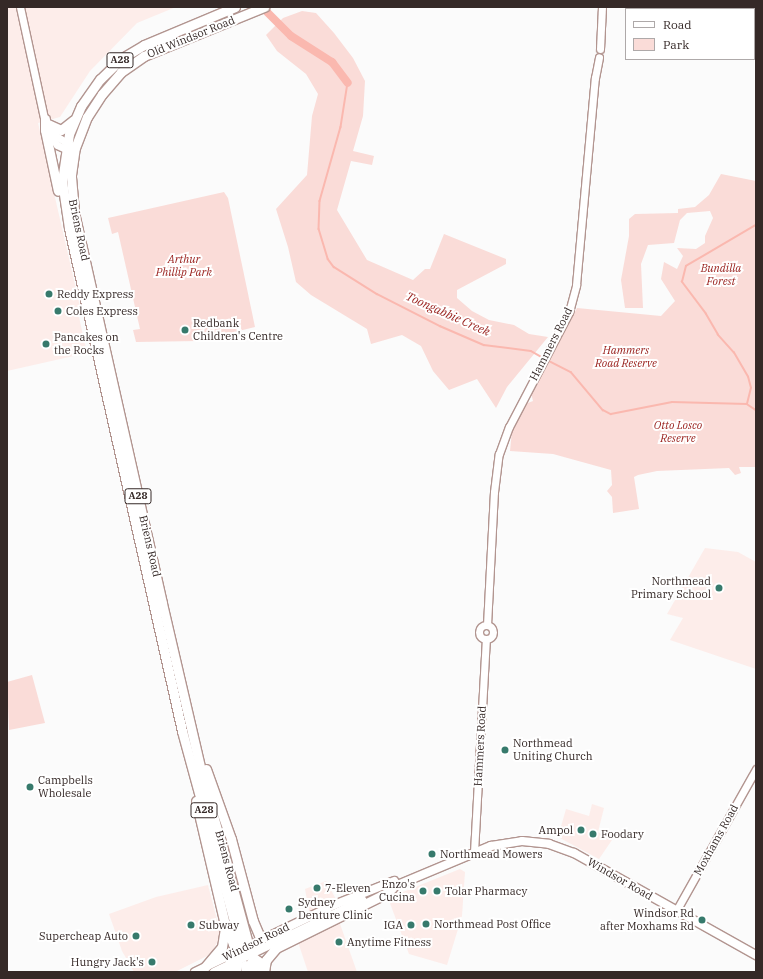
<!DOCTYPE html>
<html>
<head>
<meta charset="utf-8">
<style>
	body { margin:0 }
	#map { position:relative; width:763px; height:979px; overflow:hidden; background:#fbfbfb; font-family:"IBM Plex Serif",serif }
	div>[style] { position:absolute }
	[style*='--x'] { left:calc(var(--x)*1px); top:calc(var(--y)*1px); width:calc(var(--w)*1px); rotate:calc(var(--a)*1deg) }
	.built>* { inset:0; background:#fdedea }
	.green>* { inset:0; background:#fadcd8 }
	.stream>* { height:1.5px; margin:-0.75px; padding:0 0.75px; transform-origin:0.75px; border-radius:0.75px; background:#fab8af }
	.river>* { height:8px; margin:-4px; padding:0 4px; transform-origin:4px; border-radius:4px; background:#fab8af }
	.roads { filter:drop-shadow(1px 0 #b29590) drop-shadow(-1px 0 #b29590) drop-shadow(0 1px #b29590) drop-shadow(0 -1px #b29590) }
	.tertiary>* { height:7px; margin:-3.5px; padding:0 3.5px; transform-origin:3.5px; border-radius:3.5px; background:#fff }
	.tertiary>.ring { margin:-3.5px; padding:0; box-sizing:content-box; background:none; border:7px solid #fff; border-radius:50% }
	.primary>* { height:8px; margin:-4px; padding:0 4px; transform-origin:4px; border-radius:4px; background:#fff }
	.trunk>* { height:9px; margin:-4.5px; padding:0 4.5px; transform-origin:4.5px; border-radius:4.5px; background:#fff }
	.dots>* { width:11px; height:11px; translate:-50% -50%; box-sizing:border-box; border:2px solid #fff; border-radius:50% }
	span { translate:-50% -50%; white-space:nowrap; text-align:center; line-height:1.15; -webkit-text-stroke:4px #fff; paint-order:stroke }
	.shield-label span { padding:1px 3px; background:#fff; border:1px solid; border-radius:3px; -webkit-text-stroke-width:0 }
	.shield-label { font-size:10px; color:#352927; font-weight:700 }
	.street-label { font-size:11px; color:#352927 }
	.park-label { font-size:11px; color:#981d19; font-style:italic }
	.poi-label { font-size:11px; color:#352927 }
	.left { translate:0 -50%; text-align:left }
	.right { translate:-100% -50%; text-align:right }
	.water-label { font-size:12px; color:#981e1a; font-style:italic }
	.frame { position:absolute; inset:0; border:8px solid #352927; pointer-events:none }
	.legend { position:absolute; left:625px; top:8px; width:130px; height:52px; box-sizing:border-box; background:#fff; border:1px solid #aea9a9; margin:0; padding:5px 7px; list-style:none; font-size:12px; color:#352927 }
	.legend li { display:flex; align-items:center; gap:8px; height:20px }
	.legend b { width:20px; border:1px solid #aea9a9 }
</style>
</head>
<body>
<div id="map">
	<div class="built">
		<i style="clip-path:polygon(7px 7px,176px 7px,137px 23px,90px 71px,60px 117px,38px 123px,81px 311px,79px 317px,87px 353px,7px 371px)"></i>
		<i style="clip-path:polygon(705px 548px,738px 552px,756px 562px,756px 669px,670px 640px,683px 618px,667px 614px)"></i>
		<i style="clip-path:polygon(592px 804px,604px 808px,598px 832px,612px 840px,599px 859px,558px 837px,566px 809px,589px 816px)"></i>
		<i style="clip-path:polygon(460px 869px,465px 872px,462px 916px,447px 965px,409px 954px,388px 898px)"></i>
		<i style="clip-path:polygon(326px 881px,337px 901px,309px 911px,305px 889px)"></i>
		<i style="clip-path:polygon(208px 885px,221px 935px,213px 950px,207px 956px,175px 972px,134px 972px,122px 951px,109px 914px,156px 897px)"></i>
		<i style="clip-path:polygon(339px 921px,357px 972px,308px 972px,298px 942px)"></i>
	</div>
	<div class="green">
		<i style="clip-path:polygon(302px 11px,316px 13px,334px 33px,353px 58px,365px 81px,363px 116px,353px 151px,374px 156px,372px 165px,351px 161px,337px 210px,367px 260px,413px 280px,425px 269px,430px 269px,444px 234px,506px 259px,506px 264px,457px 290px,457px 298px,472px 311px,489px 320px,514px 325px,529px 334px,548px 337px,507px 387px,496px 408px,477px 379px,449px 390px,433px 371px,421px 346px,402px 335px,371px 344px,367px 329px,311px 295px,296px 282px,288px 247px,276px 209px,307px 175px,312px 116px,318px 94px,306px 74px,277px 51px,266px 35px,283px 18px)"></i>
		<i style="clip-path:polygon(721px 174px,756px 181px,756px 467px,739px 467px,741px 473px,735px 475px,729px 468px,657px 471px,638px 475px,634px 477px,639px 509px,613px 513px,612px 497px,607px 491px,612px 485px,611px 470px,553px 454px,510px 451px,512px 430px,525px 404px,533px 401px,531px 393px,577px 308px,661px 316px,675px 301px,661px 279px,664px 262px,677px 269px,683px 256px,677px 248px,696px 249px,705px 243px,705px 236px,713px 218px,710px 211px,687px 213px,680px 220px,674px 243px,648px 245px,641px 264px,643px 308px,625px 308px,621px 280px,629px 236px,629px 219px,635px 214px,678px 213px,678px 209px,695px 207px,709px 195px)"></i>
		<i style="clip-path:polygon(224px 192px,228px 198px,255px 327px,198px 341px,136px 342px,133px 330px,140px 329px,118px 232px,112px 234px,108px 218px)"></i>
		<i style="clip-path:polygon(32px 675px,45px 723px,9px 730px,7px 682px)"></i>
	</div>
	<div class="stream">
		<i style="--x:348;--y:83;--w:45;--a:99"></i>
		<i style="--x:341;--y:127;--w:77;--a:105.8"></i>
		<i style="--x:320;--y:201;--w:28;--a:92"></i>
		<i style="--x:319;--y:229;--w:31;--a:73"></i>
		<i style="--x:328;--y:259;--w:10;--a:53"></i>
		<i style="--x:334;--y:267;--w:51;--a:32.1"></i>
		<i style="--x:377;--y:294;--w:71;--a:26.9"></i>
		<i style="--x:440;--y:326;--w:48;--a:23.4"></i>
		<i style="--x:484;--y:345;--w:47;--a:7.3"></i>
		<i style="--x:531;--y:351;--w:13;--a:29"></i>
		<i style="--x:547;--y:360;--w:27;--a:27"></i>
		<i style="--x:571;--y:372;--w:50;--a:49.9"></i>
		<i style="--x:603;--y:410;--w:9;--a:27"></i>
		<i style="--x:611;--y:414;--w:62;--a:-11.1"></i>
		<i style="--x:672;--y:402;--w:75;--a:1.5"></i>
		<i style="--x:747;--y:404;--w:16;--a:-76"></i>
		<i style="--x:751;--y:388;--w:11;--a:-105"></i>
		<i style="--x:748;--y:377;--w:28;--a:-120"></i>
		<i style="--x:734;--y:353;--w:24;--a:-132"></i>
		<i style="--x:718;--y:335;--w:24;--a:-120"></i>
		<i style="--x:706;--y:314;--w:40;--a:-127"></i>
		<i style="--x:682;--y:282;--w:16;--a:-76"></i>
		<i style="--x:686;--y:266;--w:81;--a:-30.4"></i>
		<i style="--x:747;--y:404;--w:11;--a:34"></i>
	</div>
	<div class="river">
		<i style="--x:262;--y:7;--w:41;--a:45"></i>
		<i style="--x:291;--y:36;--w:49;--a:32.4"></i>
		<i style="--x:332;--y:62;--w:26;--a:53"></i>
	</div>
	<div class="roads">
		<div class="tertiary">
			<i style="--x:20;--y:7;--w:128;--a:77.8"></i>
			<i style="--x:47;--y:132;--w:16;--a:52"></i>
			<i style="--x:57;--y:145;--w:14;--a:25"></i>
			<i style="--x:600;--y:49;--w:42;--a:-87.3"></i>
			<i style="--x:49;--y:126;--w:12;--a:55"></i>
			<i style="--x:56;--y:136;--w:19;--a:32"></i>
			<i style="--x:487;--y:625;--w:133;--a:-87"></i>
			<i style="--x:494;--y:492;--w:38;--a:-83"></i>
			<i style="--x:499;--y:454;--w:29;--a:-70"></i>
			<i style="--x:509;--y:427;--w:130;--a:-62.4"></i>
			<i style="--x:569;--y:312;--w:28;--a:-75"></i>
			<i style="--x:576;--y:285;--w:208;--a:-84.8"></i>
			<i style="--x:595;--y:78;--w:21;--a:-79"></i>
			<i class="ring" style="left:479px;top:625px;width:7px;height:7px"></i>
			<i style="--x:474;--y:852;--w:213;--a:-86.8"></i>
			<i style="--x:676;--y:911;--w:163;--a:-60.6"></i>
		</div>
		<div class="primary">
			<i style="--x:388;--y:889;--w:112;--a:-22.7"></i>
			<i style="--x:491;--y:846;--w:31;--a:-9"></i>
			<i style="--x:522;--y:841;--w:27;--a:6"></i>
			<i style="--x:549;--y:844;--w:27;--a:20"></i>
			<i style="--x:574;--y:853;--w:209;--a:29.3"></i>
			<i style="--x:195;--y:972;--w:154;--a:-25.7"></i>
			<i style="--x:334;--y:905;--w:65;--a:-21.8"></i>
			<i style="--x:214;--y:972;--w:165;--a:-25.8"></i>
		</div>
		<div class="trunk">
			<i style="--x:235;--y:7;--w:99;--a:157.3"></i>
			<i style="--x:144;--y:45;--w:27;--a:149"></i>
			<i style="--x:121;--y:59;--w:29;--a:136"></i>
			<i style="--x:100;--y:79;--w:33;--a:125"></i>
			<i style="--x:81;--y:106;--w:30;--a:113"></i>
			<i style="--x:69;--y:134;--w:48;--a:98.5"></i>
			<i style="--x:62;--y:181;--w:48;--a:81.5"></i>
			<i style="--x:69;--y:228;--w:516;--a:77.34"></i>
			<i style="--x:182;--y:731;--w:220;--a:74.7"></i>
			<i style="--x:45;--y:119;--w:11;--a:90"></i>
			<i style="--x:45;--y:130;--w:62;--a:78"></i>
			<i style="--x:48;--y:124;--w:14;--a:25"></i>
			<i style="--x:61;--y:130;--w:16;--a:-38"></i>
			<i style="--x:206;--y:769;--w:74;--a:70.3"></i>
			<i style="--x:231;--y:839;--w:85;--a:75"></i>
			<i style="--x:253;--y:921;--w:15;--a:67"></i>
			<i style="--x:259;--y:935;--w:6;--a:18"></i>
			<i style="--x:196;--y:801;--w:127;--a:76.8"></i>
			<i style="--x:225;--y:925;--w:21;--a:67"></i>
			<i style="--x:233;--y:944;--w:9;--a:27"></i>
			<i style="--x:247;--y:940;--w:175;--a:-105.2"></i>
			<i style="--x:201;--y:771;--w:172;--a:-103.1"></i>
			<i style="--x:162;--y:603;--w:402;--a:-102.7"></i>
			<i style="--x:74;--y:211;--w:36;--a:-95"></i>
			<i style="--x:71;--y:175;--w:27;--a:-82"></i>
			<i style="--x:75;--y:148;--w:33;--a:-69"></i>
			<i style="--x:87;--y:117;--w:27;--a:-57"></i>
			<i style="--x:102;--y:94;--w:29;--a:-49"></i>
			<i style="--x:121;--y:72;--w:28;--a:-35"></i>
			<i style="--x:144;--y:56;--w:130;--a:-22.2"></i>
			<i style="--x:249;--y:954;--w:11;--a:38"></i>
			<i style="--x:258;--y:961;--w:12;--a:70"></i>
			<i style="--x:251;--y:962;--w:10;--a:79"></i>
			<i style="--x:245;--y:965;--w:7;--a:82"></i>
			<i style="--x:205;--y:967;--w:26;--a:-50"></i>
			<i style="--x:222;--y:947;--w:18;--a:-81"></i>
			<i style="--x:221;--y:969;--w:7;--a:-8"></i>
			<i style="--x:228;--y:968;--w:6;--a:39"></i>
			<i style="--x:236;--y:972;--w:12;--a:-81"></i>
			<i style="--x:264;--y:972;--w:12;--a:-81"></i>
			<i style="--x:266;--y:960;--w:16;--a:-50"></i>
			<i style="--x:276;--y:948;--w:124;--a:-26.4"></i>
			<i style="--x:387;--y:893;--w:8;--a:-45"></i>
		</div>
	</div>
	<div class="dots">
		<i style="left:49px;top:294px;background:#377a6c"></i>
		<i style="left:58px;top:311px;background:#377a6c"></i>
		<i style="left:185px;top:330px;background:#377a6c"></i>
		<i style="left:46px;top:344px;background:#377a6c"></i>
		<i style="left:719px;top:588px;background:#377a6c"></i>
		<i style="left:505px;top:750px;background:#377a6c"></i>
		<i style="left:30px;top:787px;background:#377a6c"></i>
		<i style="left:581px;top:830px;background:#377a6c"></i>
		<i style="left:593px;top:834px;background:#377a6c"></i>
		<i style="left:432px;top:854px;background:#377a6c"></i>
		<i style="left:317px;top:888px;background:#377a6c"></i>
		<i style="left:423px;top:891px;background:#377a6c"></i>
		<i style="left:437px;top:891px;background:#377a6c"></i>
		<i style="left:289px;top:909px;background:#377a6c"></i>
		<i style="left:702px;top:920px;background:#377a6c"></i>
		<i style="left:426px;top:924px;background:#377a6c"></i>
		<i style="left:191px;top:925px;background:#377a6c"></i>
		<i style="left:411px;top:925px;background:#377a6c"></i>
		<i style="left:136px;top:936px;background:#377a6c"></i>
		<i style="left:339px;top:942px;background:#377a6c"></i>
		<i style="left:152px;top:962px;background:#377a6c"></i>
	</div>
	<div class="shield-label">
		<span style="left:120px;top:60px">A28</span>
		<span style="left:138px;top:496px">A28</span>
		<span style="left:204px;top:810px">A28</span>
	</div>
	<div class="street-label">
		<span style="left:191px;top:37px;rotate:-22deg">Old Windsor Road</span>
		<span style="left:79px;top:230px;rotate:78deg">Briens Road</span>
		<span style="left:551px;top:344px;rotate:-63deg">Hammers Road</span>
		<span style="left:150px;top:546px;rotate:77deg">Briens Road</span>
		<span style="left:480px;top:746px;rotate:-87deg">Hammers Road</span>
		<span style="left:716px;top:840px;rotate:-61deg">Moxhams Road</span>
		<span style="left:227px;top:861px;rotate:75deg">Briens Road</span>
		<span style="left:620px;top:879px;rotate:30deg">Windsor Road</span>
		<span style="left:256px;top:942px;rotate:-26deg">Windsor Road</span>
	</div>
	<div class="park-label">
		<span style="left:184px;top:266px">Arthur<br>Phillip Park</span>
		<span style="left:721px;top:275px">Bundilla<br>Forest</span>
		<span style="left:626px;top:357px">Hammers<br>Road Reserve</span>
		<span style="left:678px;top:432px">Otto Losco<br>Reserve</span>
	</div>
	<div class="poi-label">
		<span class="left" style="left:57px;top:294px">Reddy Express</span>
		<span class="left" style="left:66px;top:311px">Coles Express</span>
		<span class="left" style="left:193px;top:330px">Redbank<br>Children's Centre</span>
		<span class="left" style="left:54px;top:344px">Pancakes on<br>the Rocks</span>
		<span class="right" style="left:711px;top:588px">Northmead<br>Primary School</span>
		<span class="left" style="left:513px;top:750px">Northmead<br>Uniting Church</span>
		<span class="left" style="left:38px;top:787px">Campbells<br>Wholesale</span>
		<span class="right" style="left:573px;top:830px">Ampol</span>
		<span class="left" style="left:601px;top:834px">Foodary</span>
		<span class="left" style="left:440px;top:854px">Northmead Mowers</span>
		<span class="right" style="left:415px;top:891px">Enzo's<br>Cucina</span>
		<span class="left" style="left:325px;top:888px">7-Eleven</span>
		<span class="left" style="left:445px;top:891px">Tolar Pharmacy</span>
		<span class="left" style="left:298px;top:909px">Sydney<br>Denture Clinic</span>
		<span class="right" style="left:694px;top:920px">Windsor Rd<br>after Moxhams Rd</span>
		<span class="left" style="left:434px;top:924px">Northmead Post Office</span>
		<span class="left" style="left:199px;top:925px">Subway</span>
		<span class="right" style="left:403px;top:925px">IGA</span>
		<span class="right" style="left:128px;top:936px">Supercheap Auto</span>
		<span class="left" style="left:347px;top:942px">Anytime Fitness</span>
		<span class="right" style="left:144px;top:962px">Hungry Jack's</span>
	</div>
	<div class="water-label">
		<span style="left:448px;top:314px;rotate:24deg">Toongabbie Creek</span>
	</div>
	<div class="frame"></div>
	<ul class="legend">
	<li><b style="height:5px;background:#fff"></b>Road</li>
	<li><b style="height:11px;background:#fadcd8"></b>Park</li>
	</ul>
</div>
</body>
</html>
